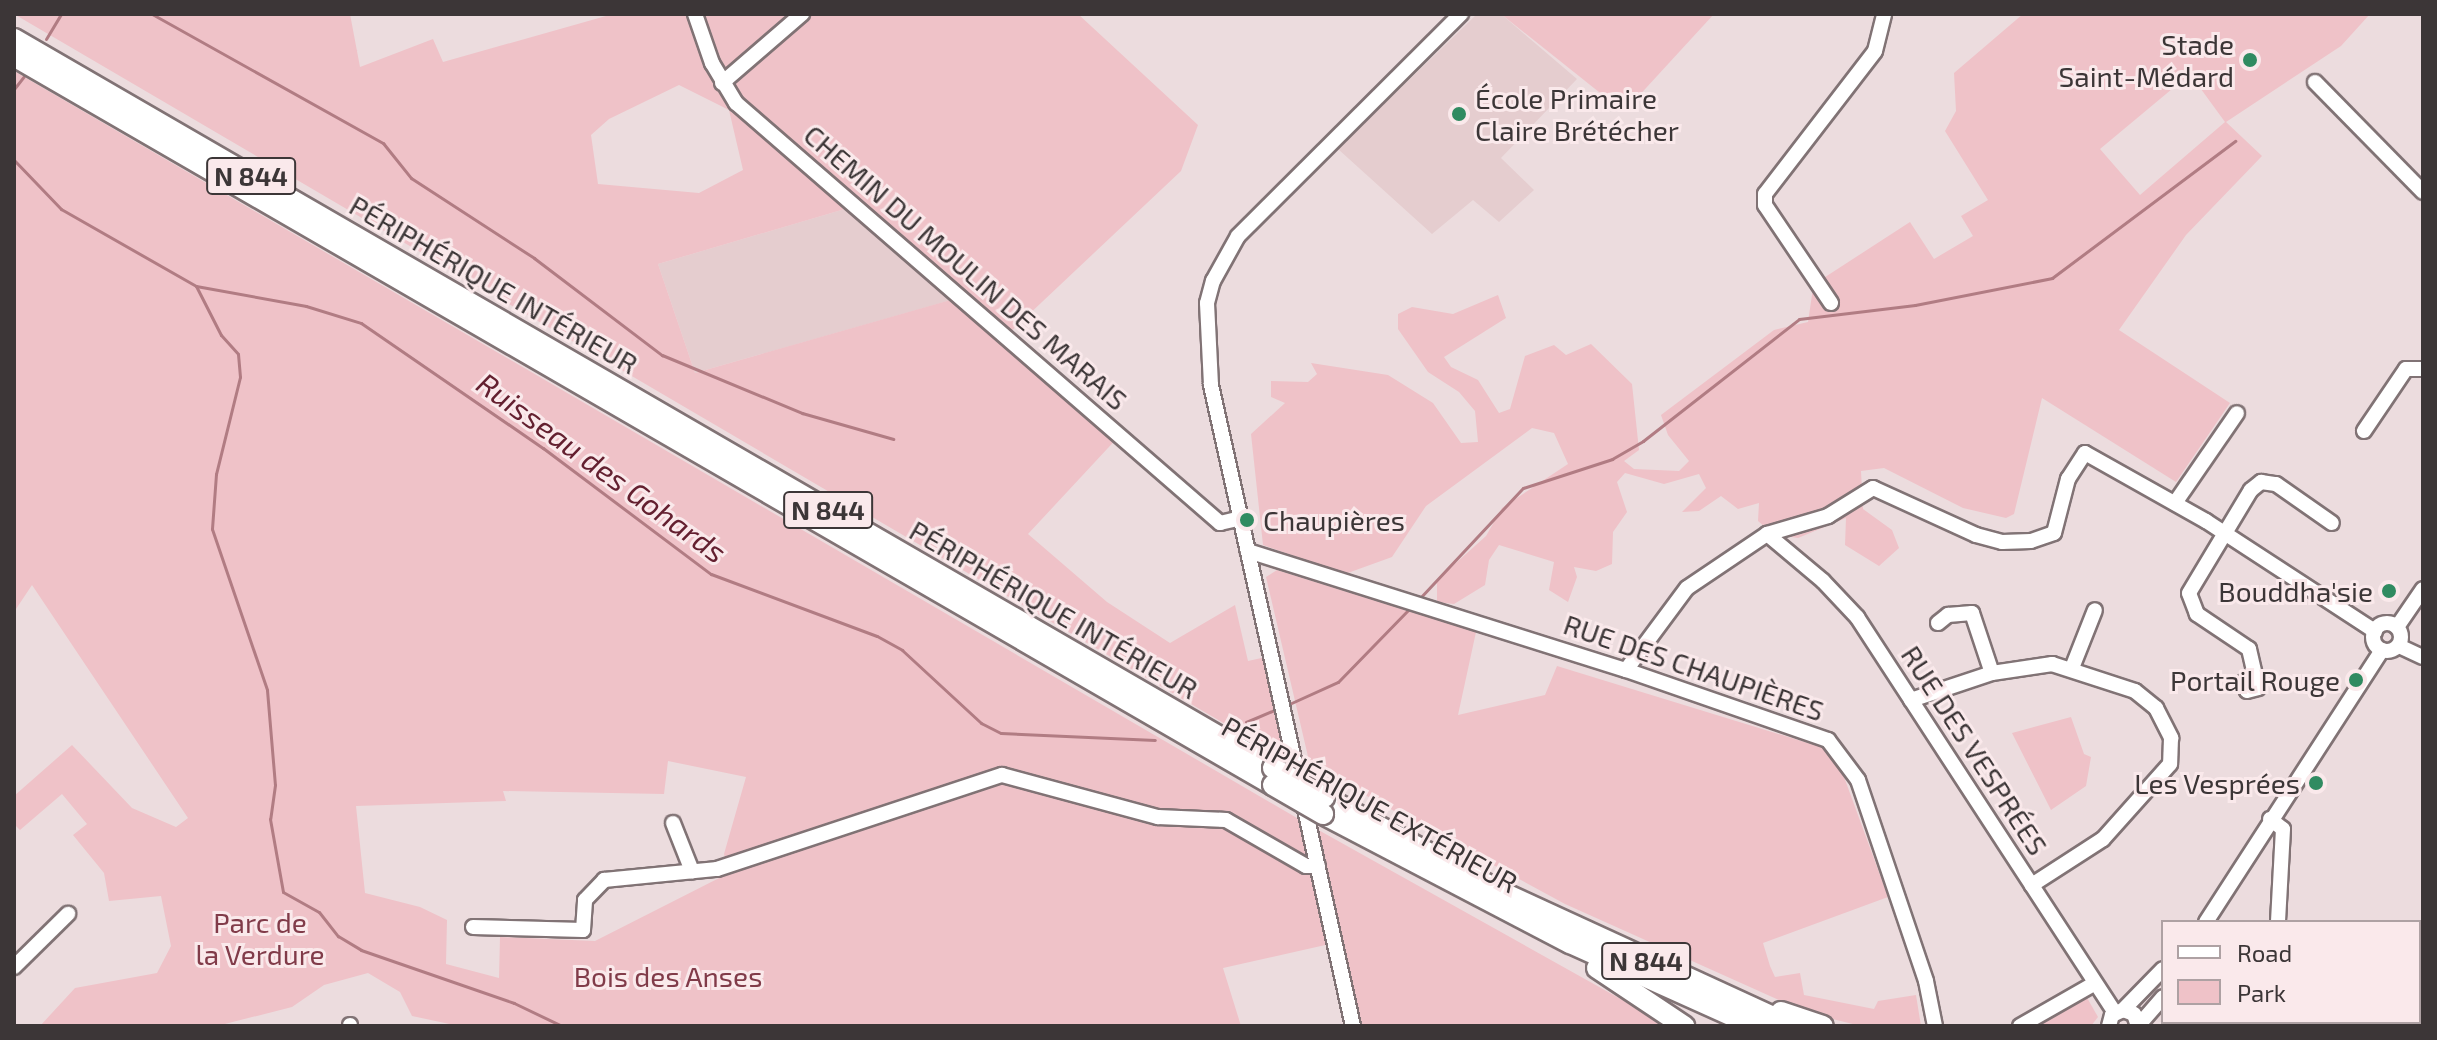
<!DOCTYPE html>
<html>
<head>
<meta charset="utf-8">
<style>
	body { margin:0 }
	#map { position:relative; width:2437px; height:1040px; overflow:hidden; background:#ecdcde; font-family:"Exo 2",sans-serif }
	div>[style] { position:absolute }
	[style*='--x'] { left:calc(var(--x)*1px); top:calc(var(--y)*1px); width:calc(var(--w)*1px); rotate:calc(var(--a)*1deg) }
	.built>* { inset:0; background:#e5cdcf }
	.green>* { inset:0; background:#efc2c8 }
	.stream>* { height:3px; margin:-1.5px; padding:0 1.5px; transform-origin:1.5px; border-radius:1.5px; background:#b17c83 }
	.roads { filter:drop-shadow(2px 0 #817375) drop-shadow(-2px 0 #817375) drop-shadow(0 2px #817375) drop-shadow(0 -2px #817375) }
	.minor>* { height:14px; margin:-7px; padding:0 7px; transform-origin:7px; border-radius:7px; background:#fff }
	.minor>.ring { margin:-7px; padding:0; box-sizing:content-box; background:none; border:14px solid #fff; border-radius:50% }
	.highway>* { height:20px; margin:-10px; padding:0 10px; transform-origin:10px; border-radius:10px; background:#fff }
	.bridges { filter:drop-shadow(2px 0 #817375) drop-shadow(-2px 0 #817375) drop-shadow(0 2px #817375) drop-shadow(0 -2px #817375) }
	.highway-bridge>* { height:20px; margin:-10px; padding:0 10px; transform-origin:10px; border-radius:10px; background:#fff }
	.dots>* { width:22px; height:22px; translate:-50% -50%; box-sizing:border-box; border:4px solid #fae9eb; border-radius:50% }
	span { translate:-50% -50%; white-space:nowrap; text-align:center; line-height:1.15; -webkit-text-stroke:6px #fae9eb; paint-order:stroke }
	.shield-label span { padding:2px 6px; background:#fae9eb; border:2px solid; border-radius:6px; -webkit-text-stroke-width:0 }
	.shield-label { font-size:26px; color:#3c3637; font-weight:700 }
	.poi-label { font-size:28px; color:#3c3637 }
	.right { translate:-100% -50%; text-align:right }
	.left { translate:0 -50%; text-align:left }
	.street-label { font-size:28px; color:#3c3637 }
	.park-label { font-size:28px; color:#813b49 }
	.water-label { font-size:30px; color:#642030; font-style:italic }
	.frame { position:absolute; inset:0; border:16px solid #3c3637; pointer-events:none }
	.legend { position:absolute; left:2161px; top:920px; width:260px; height:104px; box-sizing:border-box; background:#fae9eb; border:2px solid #aea1a3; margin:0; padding:10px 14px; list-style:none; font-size:24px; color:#3c3637 }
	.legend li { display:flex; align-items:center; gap:16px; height:40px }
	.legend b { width:40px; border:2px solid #aea1a3 }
</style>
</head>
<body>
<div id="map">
	<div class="built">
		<i style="clip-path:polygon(1477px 14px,1501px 14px,1577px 79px,1501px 158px,1534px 190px,1499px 222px,1473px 200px,1432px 234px,1338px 149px)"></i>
		<i style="clip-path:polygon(855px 206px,962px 297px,695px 373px,658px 264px)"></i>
	</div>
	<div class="green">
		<i style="clip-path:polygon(evenodd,14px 14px,350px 14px,360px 67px,433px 39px,443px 62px,613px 14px,1078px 14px,1198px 125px,1181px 171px,1007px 335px,1121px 434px,1028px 534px,1107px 602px,1170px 643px,1235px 605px,1248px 661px,1266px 657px,1285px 759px,14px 14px,679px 85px,729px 110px,743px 170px,699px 193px,598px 184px,591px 135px,609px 119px,679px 85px,14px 14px,855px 206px,961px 297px,695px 373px,658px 264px,855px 206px)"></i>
		<i style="clip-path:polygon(1501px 14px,1714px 14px,1624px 112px)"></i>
		<i style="clip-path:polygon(evenodd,2023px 14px,2370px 14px,2341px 46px,2226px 122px,2262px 156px,2186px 235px,2119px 330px,2230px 403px,2176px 482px,2042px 398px,2014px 514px,2006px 518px,1963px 508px,1884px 468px,1861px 471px,1863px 509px,1892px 530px,1899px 548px,1879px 566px,1845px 545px,1846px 518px,1798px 538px,1785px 536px,1777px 523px,1765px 527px,1758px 521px,1759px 503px,1738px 509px,1721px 496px,1699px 511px,1682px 512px,1706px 488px,1699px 474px,1664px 484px,1625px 473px,1617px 482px,1627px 512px,1613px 532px,1612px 564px,1596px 571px,1574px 567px,1577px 577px,1568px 602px,1549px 590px,1554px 562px,1499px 545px,1489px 560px,1485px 585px,1454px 604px,1437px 602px,1437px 580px,1486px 536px,1502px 508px,1568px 464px,1554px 433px,1532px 428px,1426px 506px,1392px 557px,1345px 574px,1263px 545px,1251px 434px,1285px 403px,1271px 397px,1271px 381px,1308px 382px,1317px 374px,1311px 363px,1388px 375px,1433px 403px,1461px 443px,1478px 442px,1475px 411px,1459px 392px,1428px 372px,1398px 329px,1398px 314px,1412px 307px,1453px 314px,1498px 295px,1506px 318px,1444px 357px,1451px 367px,1478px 380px,1499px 413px,1510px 409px,1525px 356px,1554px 345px,1566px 355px,1591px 344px,1632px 384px,1639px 450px,1624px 461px,1634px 469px,1679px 471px,1689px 461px,1668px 435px,1661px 415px,1774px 330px,1808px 322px,1813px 288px,1819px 281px,1910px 222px,1934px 259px,1973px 236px,1961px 216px,1988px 200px,1945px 131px,1956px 111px,1954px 73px,2023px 14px,2190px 74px,2225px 122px,2140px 195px,2100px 149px,2190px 74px)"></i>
		<i style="clip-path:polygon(evenodd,14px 71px,1297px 818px,1669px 1026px,1362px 1026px,1343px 941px,1223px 968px,1241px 1026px,459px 1026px,412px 1016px,400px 992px,368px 973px,324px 985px,292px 1007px,217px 1026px,40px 1026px,75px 988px,157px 973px,171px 946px,161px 896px,109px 901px,104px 873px,73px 835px,87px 824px,62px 794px,20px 830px,14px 824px,14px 796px,72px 745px,132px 808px,176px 827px,188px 818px,32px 585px,14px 612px,14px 71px,668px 761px,746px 777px,724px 854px,729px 873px,595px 941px,500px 937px,499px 978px,446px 964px,447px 920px,420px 907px,365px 893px,356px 806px,506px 801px,503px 791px,664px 794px,668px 761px)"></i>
		<i style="clip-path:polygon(1277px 570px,1476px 632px,1458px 715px,1545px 695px,1557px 666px,1824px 748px,1840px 766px,1888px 897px,1763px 943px,1770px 966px,1775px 977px,1800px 973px,1804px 995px,1874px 1009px,1878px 1001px,1916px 995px,1921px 1026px,1861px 1026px,1808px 1013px,1565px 904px,1310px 765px,1266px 577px)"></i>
		<i style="clip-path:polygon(2071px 717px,2084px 754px,2091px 757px,2086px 786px,2051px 810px,2012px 733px)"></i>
		<i style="clip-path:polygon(2086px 996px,2098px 1017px,2091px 1026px,2029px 1026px)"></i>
	</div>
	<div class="stream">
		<i style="--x:152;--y:14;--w:265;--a:29.2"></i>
		<i style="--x:383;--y:143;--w:45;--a:51.3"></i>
		<i style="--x:411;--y:178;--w:147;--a:33"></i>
		<i style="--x:534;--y:258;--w:161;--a:37.2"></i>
		<i style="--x:662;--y:355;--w:152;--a:22.5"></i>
		<i style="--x:802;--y:413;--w:95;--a:15.9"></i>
		<i style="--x:46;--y:39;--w:29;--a:-59"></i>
		<i style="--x:14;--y:89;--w:16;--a:-52"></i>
		<i style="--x:14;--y:160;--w:68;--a:46.2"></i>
		<i style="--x:61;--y:209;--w:155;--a:29.7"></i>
		<i style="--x:196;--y:286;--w:55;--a:63"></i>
		<i style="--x:221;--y:335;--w:25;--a:48"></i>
		<i style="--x:238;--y:354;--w:23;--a:85"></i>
		<i style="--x:240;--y:377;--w:100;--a:103.9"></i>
		<i style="--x:216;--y:474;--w:55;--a:94.2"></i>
		<i style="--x:212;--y:529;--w:170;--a:71.1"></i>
		<i style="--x:267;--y:690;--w:95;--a:85.2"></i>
		<i style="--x:275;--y:785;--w:34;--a:98"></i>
		<i style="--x:270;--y:819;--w:74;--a:79.9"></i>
		<i style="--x:283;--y:892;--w:41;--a:29.1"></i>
		<i style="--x:319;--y:912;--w:31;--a:52"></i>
		<i style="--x:338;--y:936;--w:27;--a:31"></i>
		<i style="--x:361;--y:950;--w:162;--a:19.1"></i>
		<i style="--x:514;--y:1003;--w:53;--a:25.6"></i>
		<i style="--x:196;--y:286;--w:112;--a:10.3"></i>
		<i style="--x:306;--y:306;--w:58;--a:17.2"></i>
		<i style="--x:361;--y:323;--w:221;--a:34.5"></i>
		<i style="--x:543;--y:448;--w:210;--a:36.9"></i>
		<i style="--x:711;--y:574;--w:177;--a:20.5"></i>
		<i style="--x:877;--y:636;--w:29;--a:29"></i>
		<i style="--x:902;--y:650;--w:108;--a:42.7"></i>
		<i style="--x:981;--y:723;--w:22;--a:27"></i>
		<i style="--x:1001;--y:733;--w:154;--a:2.6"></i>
		<i style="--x:1419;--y:599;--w:152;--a:-46.9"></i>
		<i style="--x:1523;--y:488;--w:94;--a:-18"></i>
		<i style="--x:1612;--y:459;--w:36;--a:-30"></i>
		<i style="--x:1643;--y:441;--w:198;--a:-38"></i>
		<i style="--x:1799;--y:319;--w:117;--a:-6.9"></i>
		<i style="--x:1915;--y:305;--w:140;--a:-11.1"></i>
		<i style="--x:2052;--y:278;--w:229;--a:-36.8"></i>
		<i style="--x:1287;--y:705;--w:56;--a:-24.3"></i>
		<i style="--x:1338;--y:682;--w:105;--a:-45.8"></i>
		<i style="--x:1246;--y:722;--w:33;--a:-23"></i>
	</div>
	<div class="roads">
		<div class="minor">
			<i style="--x:695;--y:14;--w:52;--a:70.9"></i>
			<i style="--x:712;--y:63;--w:47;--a:59"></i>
			<i style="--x:736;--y:103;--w:641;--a:40.95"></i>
			<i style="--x:1220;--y:523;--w:22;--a:-13"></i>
			<i style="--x:2315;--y:82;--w:154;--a:45.5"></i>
			<i style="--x:722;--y:83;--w:106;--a:-40.8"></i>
			<i style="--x:1831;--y:303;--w:118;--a:-124"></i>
			<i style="--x:1765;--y:205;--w:11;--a:-90"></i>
			<i style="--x:1765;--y:194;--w:180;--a:-52.4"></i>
			<i style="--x:1875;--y:51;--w:38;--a:-76"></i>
			<i style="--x:2364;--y:431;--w:75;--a:-55.9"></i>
			<i style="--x:2406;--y:369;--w:17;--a:0"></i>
			<i style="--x:2175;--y:503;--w:109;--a:-55.4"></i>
			<i style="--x:1767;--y:534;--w:73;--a:40"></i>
			<i style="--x:1823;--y:581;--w:50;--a:46.6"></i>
			<i style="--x:1857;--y:617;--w:473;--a:56.9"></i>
			<i style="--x:1248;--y:551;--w:396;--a:17.5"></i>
			<i style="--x:1626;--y:670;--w:214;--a:19.1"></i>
			<i style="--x:1828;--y:740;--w:50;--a:53.1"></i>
			<i style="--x:1858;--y:780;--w:212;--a:71.3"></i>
			<i style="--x:1926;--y:981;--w:46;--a:78.7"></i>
			<i style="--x:1938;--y:623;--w:13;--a:-39"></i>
			<i style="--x:1948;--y:615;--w:24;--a:-5"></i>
			<i style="--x:1972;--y:613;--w:63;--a:71.6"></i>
			<i class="ring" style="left:2373px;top:623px;width:14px;height:14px"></i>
			<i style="--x:2397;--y:627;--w:46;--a:-55.6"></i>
			<i style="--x:2399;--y:646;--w:26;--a:25"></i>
			<i style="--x:2072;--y:668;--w:62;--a:-68.4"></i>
			<i style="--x:1626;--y:670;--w:102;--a:-53.4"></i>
			<i style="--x:1687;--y:588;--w:97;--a:-34"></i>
			<i style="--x:1767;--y:534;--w:64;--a:-16.4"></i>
			<i style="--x:1828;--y:516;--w:53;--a:-31.9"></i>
			<i style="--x:1873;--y:488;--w:113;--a:24.5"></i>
			<i style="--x:1976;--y:535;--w:27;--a:15"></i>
			<i style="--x:2002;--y:542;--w:29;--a:-2"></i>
			<i style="--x:2031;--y:541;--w:24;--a:-19"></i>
			<i style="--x:2054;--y:533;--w:56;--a:-75.5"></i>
			<i style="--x:2068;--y:479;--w:31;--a:-57"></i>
			<i style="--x:2085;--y:453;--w:139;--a:29.3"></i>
			<i style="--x:2206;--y:521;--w:202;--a:33.1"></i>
			<i style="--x:2253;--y:677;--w:10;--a:151"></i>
			<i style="--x:2244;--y:682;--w:9;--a:72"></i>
			<i style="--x:2247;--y:691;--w:11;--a:-15"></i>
			<i style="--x:2258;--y:688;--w:40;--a:-103"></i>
			<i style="--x:2249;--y:649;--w:63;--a:-146.1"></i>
			<i style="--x:2197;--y:614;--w:22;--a:-111"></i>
			<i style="--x:2189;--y:593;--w:120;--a:-59"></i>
			<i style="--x:2251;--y:490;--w:13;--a:-39"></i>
			<i style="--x:2261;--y:482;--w:15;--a:8"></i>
			<i style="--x:2276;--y:484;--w:68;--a:34.9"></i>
			<i style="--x:1911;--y:700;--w:85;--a:-18.4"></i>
			<i style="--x:1992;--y:673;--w:61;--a:-8.5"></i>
			<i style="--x:2052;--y:664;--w:87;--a:18"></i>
			<i style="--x:2135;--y:691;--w:27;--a:39"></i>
			<i style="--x:2156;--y:708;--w:34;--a:63"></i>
			<i style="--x:2171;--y:738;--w:26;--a:92"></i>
			<i style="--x:2170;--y:764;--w:101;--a:131.8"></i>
			<i style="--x:2103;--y:839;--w:85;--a:147.1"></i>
			<i style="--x:2270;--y:819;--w:16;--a:38"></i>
			<i style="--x:2283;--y:829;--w:93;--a:93.1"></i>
			<i style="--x:673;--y:823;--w:52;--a:68.4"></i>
			<i style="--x:2206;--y:922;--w:324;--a:-57.1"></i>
			<i style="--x:473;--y:927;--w:110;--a:1.6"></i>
			<i style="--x:583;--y:930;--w:30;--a:-86"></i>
			<i style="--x:585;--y:900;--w:28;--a:-46"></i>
			<i style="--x:604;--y:880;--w:114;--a:-5.6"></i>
			<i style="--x:717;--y:869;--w:300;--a:-18.3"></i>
			<i style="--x:1002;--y:775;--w:162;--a:15.1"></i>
			<i style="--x:1158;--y:817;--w:68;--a:2.5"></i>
			<i style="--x:1226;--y:820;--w:92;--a:29.9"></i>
			<i style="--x:1306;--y:866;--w:12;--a:0"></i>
			<i style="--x:14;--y:967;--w:76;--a:-44.5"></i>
			<i style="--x:2123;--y:1010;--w:57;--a:-45.7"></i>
			<i style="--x:350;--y:1026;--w:1;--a:-90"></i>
			<i style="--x:1353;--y:1026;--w:657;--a:-102.49"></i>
			<i style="--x:1211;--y:385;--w:82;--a:-92.8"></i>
			<i style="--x:1207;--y:303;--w:23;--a:-75"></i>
			<i style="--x:1213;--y:281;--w:51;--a:-60.9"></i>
			<i style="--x:1238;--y:236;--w:315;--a:-44.9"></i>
			<i style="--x:2020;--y:1026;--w:83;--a:-29.7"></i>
			<i style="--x:2109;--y:1026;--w:11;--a:-75"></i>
			<i style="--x:2112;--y:1015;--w:12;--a:-24"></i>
			<i style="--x:2123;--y:1010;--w:12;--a:20"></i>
			<i style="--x:2134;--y:1014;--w:13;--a:72"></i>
			<i style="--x:2138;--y:1026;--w:38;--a:-49"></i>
		</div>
		<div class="highway">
			<i style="--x:14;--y:39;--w:1455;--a:30.07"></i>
			<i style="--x:14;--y:56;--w:1455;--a:30.07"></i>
			<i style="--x:1324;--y:797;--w:199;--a:28.2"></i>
			<i style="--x:1499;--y:891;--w:323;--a:24.7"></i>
			<i style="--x:1323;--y:814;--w:279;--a:27.6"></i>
			<i style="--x:1570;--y:943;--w:203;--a:24.2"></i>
			<i style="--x:1597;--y:968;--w:105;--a:33.7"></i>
			<i style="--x:1781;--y:1012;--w:44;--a:18.4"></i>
		</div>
	</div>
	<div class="bridges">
		<div class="highway-bridge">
			<i style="--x:1273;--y:768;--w:59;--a:29.6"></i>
			<i style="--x:1273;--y:785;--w:58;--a:30.1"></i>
		</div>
	</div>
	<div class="dots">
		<i style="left:2250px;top:60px;background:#308b61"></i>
		<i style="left:1459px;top:114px;background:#308b61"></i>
		<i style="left:1247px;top:520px;background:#308b61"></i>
		<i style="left:2389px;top:591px;background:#308b61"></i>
		<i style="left:2356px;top:680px;background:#308b61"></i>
		<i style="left:2316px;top:783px;background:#308b61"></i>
	</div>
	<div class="shield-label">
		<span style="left:251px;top:176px">N 844</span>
		<span style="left:828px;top:510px">N 844</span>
		<span style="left:1646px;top:961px">N 844</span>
	</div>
	<div class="poi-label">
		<span class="right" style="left:2234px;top:60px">Stade<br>Saint-Médard</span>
		<span class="left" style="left:1475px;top:114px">École Primaire<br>Claire Brétécher</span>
		<span class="left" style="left:1263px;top:520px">Chaupières</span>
		<span class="right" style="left:2373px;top:591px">Bouddha'sie</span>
		<span class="right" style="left:2340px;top:680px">Portail Rouge</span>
		<span class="right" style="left:2300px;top:783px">Les Vesprées</span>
	</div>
	<div class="street-label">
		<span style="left:966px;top:267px;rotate:41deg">CHEMIN DU MOULIN DES MARAIS</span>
		<span style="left:494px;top:284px;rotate:30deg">PÉRIPHÉRIQUE INTÉRIEUR</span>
		<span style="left:1054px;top:609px;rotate:30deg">PÉRIPHÉRIQUE INTÉRIEUR</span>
		<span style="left:1694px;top:667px;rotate:19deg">RUE DES CHAUPIÈRES</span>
		<span style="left:1975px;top:750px;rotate:57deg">RUE DES VESPRÉES</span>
		<span style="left:1370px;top:804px;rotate:29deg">PÉRIPHÉRIQUE EXTÉRIEUR</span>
	</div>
	<div class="park-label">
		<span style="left:260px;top:938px">Parc de<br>la Verdure</span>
		<span style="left:668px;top:976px">Bois des Anses</span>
	</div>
	<div class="water-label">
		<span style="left:602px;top:467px;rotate:36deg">Ruisseau des Gohards</span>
	</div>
	<div class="frame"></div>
	<ul class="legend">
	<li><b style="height:10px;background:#fff"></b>Road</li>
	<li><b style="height:22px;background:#efc2c8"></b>Park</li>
	</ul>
</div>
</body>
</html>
